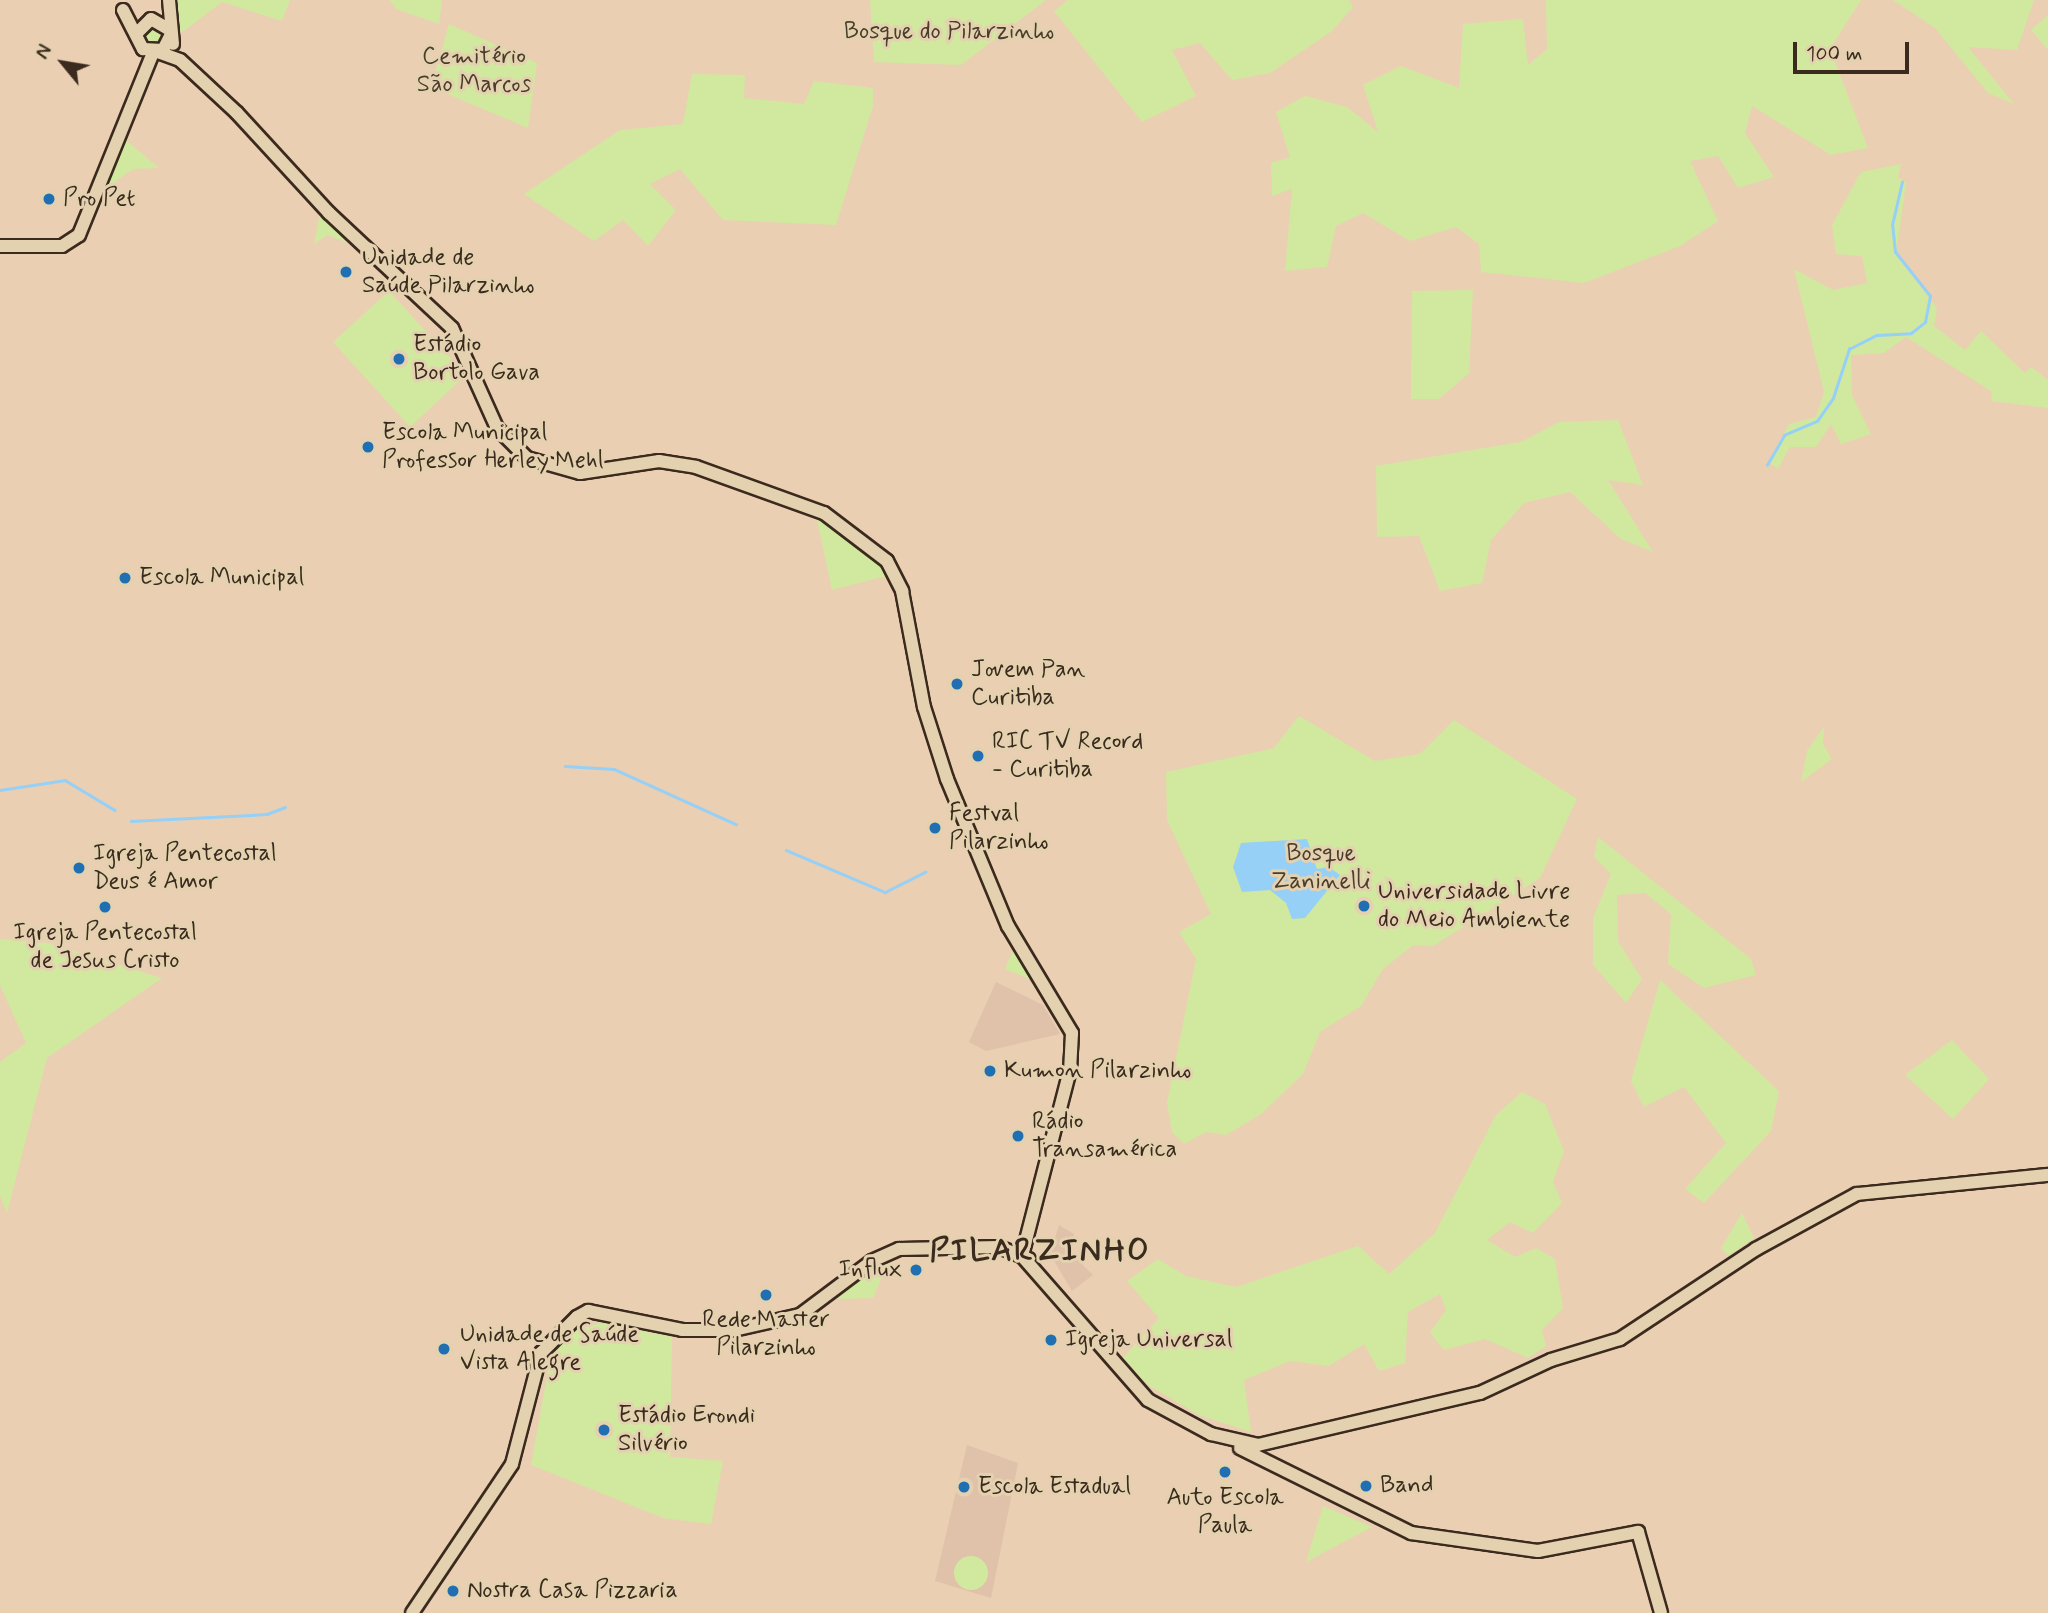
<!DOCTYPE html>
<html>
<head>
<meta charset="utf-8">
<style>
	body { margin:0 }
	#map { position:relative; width:2048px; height:1613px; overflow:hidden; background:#eacfb3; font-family:Mynerve,sans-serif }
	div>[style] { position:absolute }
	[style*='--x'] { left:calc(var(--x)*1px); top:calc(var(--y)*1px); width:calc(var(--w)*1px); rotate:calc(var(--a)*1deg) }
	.built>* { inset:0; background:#e0c1a9 }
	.green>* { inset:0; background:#d1e99f }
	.round { border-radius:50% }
	.water>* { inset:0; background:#96d0f6 }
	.stream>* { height:2.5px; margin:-1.25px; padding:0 1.25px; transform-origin:1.25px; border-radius:1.25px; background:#96d0f6 }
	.roads { filter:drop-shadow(2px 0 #3b2a1e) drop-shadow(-2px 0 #3b2a1e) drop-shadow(0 2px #3b2a1e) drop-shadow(0 -2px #3b2a1e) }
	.secondary>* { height:12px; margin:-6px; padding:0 6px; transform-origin:6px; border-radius:6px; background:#e4d1af }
	.dots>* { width:19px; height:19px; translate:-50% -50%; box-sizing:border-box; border:4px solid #e4d1af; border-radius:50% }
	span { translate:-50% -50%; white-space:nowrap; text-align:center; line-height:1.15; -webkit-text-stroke:6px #e4d1af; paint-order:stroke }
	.park-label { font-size:24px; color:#4a3d2b }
	.poi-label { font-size:24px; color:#3b2a1e }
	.left { translate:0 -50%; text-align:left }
	.right { translate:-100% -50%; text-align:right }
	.district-label { font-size:32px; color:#3b2a1e; font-weight:700; letter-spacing:2px }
	.north { position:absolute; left:28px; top:28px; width:70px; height:70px; -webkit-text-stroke:5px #e4d1af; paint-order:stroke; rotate:300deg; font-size:19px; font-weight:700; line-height:28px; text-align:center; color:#3b2a1e }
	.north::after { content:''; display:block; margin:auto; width:24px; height:32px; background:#3b2a1e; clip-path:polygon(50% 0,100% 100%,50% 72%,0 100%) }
	.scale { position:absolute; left:1793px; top:42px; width:116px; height:32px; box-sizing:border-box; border:4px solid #3b2a1e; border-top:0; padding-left:9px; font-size:21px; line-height:24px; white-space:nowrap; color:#3b2a1e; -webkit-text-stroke:5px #e4d1af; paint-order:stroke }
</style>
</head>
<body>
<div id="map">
	<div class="built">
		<i style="clip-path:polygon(996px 982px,1043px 1005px,1060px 1034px,986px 1051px,969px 1042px)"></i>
		<i style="clip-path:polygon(1059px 1225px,1074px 1234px,1070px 1250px,1085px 1257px,1082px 1264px,1093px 1275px,1072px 1291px,1050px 1254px)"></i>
		<i style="clip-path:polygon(967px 1445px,1018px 1463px,991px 1598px,935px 1581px)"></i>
	</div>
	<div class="green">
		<i style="clip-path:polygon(175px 0,290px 0,282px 21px,222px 2px,181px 33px)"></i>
		<i style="clip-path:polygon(390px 0,442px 0,439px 24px,396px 9px)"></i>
		<i style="clip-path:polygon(870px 0,1046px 0,961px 65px,874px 62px)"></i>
		<i style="clip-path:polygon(1068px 0,1349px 0,1353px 7px,1332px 31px,1270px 73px,1232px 80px,1200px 43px,1172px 50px,1196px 96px,1142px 122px,1054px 11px)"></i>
		<i style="clip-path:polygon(1546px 0,1861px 0,1830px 49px,1868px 148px,1831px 155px,1752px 106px,1745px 133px,1774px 177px,1738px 188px,1718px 156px,1690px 161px,1718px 221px,1680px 246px,1584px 283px,1481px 272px,1479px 244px,1456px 227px,1410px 241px,1363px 213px,1336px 226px,1327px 267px,1285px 271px,1292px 189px,1272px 196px,1271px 163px,1290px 157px,1276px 112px,1305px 96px,1347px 107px,1378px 132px,1363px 85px,1401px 66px,1459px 88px,1463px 24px,1523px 19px,1528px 65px,1547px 49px)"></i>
		<i style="clip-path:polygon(1893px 0,2034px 0,2017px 50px,1968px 47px,2014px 104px,1988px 93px,1935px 28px)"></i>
		<i style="clip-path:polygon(2048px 15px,2048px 50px,2031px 30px)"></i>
		<i style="clip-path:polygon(149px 23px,166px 33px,164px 43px,148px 48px,140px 33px)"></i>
		<i style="clip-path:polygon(449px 24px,537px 63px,528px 128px,431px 87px)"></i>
		<i style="clip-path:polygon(692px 74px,745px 75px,744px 98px,804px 104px,814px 81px,873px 88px,873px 106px,836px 225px,723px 220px,680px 169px,650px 184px,676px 210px,648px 246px,623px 220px,594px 241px,524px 194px,620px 130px,683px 124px)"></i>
		<i style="clip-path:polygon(121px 136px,159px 168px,133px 169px,102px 191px)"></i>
		<i style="clip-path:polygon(1901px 164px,1898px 177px,1906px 183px,1896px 255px,1937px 308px,1934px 326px,1965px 350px,1981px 331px,2025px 373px,2031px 367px,2048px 380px,2048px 408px,1992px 401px,1991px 391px,1906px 337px,1884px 353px,1851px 355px,1852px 395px,1871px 434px,1841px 444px,1831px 424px,1816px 447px,1790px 447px,1778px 469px,1768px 462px,1789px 424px,1816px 417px,1824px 392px,1794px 269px,1833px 290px,1867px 283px,1862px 256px,1836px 254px,1832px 225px,1861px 172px)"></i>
		<i style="clip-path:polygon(320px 212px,354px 245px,327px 235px,314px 244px)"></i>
		<i style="clip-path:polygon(1473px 290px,1469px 373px,1439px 399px,1411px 399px,1412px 291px)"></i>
		<i style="clip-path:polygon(389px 291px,466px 375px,410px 427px,333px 342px)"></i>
		<i style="clip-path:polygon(1618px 420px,1643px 485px,1608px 480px,1653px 552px,1621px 539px,1570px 492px,1524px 503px,1491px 540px,1482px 583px,1440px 591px,1419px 536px,1377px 537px,1376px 466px,1521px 442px,1559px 422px)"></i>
		<i style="clip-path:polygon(816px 515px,848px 535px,890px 575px,832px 590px)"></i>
		<i style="clip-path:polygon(1299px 716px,1375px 761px,1420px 754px,1454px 720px,1577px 799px,1540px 878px,1433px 946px,1413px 945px,1383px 969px,1361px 1006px,1320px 1032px,1303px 1074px,1261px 1114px,1226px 1135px,1206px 1132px,1184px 1144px,1172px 1132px,1167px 1103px,1196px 959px,1179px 932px,1211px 914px,1167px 820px,1166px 772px,1274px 748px)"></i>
		<i style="clip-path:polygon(1824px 727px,1823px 744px,1832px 759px,1801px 782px,1807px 751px)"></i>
		<i style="clip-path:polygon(1598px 837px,1751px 959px,1756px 975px,1704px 988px,1668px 964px,1671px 914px,1645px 893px,1617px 895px,1618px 941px,1642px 979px,1626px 1003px,1593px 965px,1593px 918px,1611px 874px,1594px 857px)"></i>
		<i style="clip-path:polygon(0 939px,48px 943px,162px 978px,47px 1058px,7px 1213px,0 1196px,0 1062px,26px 1043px,0 985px)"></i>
		<i style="clip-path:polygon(1013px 951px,1032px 980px,1005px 969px)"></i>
		<i style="clip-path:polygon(1660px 980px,1779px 1091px,1771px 1131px,1704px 1203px,1685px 1189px,1726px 1143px,1684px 1087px,1644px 1107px,1631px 1081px)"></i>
		<i style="clip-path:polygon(1952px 1040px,1989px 1079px,1953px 1119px,1905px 1075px)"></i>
		<i style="clip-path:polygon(1522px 1092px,1545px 1104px,1564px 1151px,1553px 1182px,1562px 1203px,1533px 1233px,1510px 1222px,1487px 1240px,1515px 1257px,1536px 1248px,1555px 1259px,1563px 1308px,1542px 1330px,1546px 1346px,1528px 1358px,1485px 1339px,1444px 1350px,1430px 1333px,1446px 1310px,1440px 1294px,1408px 1312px,1405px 1363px,1379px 1371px,1364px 1344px,1329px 1366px,1290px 1361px,1244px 1380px,1251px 1432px,1199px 1415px,1148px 1385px,1123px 1358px,1159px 1318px,1127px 1281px,1158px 1259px,1186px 1276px,1236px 1287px,1358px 1246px,1389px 1274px,1435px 1233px,1496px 1115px)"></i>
		<i style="clip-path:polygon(1742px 1213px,1754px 1238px,1728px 1256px,1721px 1248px)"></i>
		<i style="clip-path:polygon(890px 1258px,873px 1298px,838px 1299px,861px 1276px)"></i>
		<i style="clip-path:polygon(601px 1323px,672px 1337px,670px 1457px,723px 1461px,711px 1524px,663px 1518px,531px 1465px,551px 1354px,566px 1333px)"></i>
		<i style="clip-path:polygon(1323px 1506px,1372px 1527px,1306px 1562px)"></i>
		<i class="round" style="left:954px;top:1556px;width:34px;height:34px"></i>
	</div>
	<div class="water">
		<i style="clip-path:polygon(1307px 839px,1317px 869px,1329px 867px,1340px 875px,1305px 918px,1292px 919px,1286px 903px,1270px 890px,1242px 892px,1233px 867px,1241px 843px)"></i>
	</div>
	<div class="stream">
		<i style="--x:1767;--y:465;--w:34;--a:-60"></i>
		<i style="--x:1784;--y:435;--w:36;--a:-23"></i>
		<i style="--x:1817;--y:421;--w:28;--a:-55"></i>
		<i style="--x:1833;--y:398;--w:52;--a:-71.9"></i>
		<i style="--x:1849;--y:349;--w:31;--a:-27"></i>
		<i style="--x:1877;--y:335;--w:34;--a:-3"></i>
		<i style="--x:1911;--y:333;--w:18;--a:-38"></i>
		<i style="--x:1925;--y:322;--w:26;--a:-79"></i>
		<i style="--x:1930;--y:296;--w:56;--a:-128.5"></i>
		<i style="--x:1895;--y:252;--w:27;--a:-96"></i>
		<i style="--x:1892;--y:225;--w:44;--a:-76.9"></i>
		<i style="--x:565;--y:766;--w:49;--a:3.5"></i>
		<i style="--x:614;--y:769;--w:134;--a:24.3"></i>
		<i style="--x:0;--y:790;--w:66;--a:-8.7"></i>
		<i style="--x:65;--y:780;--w:58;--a:31"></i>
		<i style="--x:131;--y:821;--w:136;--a:-2.9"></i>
		<i style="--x:267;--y:814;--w:19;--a:-21"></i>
		<i style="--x:786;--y:850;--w:108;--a:23"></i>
		<i style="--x:885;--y:892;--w:45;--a:-26.6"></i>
	</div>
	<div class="roads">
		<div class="secondary">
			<i style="--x:169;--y:0;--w:44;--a:84.8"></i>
			<i style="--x:123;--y:10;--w:44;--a:62.9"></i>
			<i style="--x:143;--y:49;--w:20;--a:3"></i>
			<i style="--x:163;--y:50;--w:16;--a:-63"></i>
			<i style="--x:136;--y:34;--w:21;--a:-45"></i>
			<i style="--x:151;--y:19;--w:22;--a:30"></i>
			<i style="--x:158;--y:52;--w:23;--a:20"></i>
			<i style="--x:180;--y:60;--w:78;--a:42.9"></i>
			<i style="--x:237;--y:113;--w:136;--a:47.4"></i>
			<i style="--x:329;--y:213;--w:168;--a:43.1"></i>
			<i style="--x:452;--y:328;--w:110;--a:65.8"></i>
			<i style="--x:497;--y:428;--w:42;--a:45"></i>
			<i style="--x:527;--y:458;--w:55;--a:15.8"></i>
			<i style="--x:580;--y:473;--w:80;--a:-8.6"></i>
			<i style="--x:659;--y:461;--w:37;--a:9"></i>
			<i style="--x:696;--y:467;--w:136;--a:19.8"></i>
			<i style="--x:824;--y:513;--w:79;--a:37.3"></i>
			<i style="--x:887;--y:561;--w:34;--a:63"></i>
			<i style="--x:902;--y:591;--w:118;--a:79.3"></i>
			<i style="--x:924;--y:707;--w:76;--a:72.3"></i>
			<i style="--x:947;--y:779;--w:159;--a:67.5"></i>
			<i style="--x:1008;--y:926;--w:125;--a:59.1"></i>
			<i style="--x:1072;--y:1033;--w:37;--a:93"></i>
			<i style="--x:1070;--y:1070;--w:192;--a:104.5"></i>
			<i style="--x:0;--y:246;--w:62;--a:0"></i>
			<i style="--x:62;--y:246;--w:20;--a:-33"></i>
			<i style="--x:79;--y:235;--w:196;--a:-67.9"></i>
			<i style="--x:1022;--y:1256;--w:191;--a:48.8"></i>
			<i style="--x:1148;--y:1400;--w:72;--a:28.4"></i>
			<i style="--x:1211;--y:1434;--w:48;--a:13.2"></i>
			<i style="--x:1258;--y:1445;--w:228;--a:-13.2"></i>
			<i style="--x:1480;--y:1393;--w:78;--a:-24.9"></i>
			<i style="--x:1551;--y:1360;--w:72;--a:-16.9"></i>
			<i style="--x:1620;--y:1339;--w:163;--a:-33.5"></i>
			<i style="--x:1756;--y:1249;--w:115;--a:-28.6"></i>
			<i style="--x:1857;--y:1194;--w:192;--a:-5.7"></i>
			<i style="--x:1240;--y:1448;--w:191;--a:26.4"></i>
			<i style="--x:1411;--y:1533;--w:128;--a:8.1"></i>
			<i style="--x:1538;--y:1551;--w:102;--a:-10.8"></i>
			<i style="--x:1638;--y:1532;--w:84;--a:74.1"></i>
			<i style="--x:412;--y:1613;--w:179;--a:-56.1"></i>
			<i style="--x:512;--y:1464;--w:115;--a:-75.4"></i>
			<i style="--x:541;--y:1353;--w:51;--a:-45"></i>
			<i style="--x:577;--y:1317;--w:13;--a:-29"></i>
			<i style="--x:588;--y:1311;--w:96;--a:11.4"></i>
			<i style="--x:682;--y:1330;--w:52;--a:0"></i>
			<i style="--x:734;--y:1330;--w:68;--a:-12.8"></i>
			<i style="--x:800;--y:1315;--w:90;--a:-36.9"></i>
			<i style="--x:872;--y:1261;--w:30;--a:-24"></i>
			<i style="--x:899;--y:1249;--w:100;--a:-1.1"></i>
			<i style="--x:999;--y:1247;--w:32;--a:22"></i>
		</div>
	</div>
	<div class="dots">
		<i style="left:49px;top:199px;background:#1f6fb2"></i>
		<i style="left:346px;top:272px;background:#1f6fb2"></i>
		<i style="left:399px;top:359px;background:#1f6fb2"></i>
		<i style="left:368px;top:447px;background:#1f6fb2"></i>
		<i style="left:125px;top:578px;background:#1f6fb2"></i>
		<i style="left:957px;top:684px;background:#1f6fb2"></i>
		<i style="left:978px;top:756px;background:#1f6fb2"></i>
		<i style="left:935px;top:828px;background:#1f6fb2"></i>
		<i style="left:79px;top:868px;background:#1f6fb2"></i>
		<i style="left:1364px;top:906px;background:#1f6fb2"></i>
		<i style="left:105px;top:907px;background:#1f6fb2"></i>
		<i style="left:990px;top:1071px;background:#1f6fb2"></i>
		<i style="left:1018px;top:1136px;background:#1f6fb2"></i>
		<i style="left:916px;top:1270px;background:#1f6fb2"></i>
		<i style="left:766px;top:1295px;background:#1f6fb2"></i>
		<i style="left:1051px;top:1340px;background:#1f6fb2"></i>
		<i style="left:444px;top:1349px;background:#1f6fb2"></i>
		<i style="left:604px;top:1430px;background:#1f6fb2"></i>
		<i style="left:1225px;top:1472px;background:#1f6fb2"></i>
		<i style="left:1366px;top:1486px;background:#1f6fb2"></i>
		<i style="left:964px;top:1487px;background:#1f6fb2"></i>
		<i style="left:453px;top:1591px;background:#1f6fb2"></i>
	</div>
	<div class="park-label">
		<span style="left:949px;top:32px">Bosque do Pilarzinho</span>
		<span style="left:474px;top:71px">Cemitério<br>São Marcos</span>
		<span style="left:1321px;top:868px">Bosque<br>Zaninelli</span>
	</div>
	<div class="poi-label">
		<span class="left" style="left:63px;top:199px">Pro Pet</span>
		<span class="left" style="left:362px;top:272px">Unidade de<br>Saúde Pilarzinho</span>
		<span class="left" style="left:413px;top:359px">Estádio<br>Bortolo Gava</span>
		<span class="left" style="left:382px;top:447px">Escola Municipal<br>Professor Herley Mehl</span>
		<span class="left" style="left:139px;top:578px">Escola Municipal</span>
		<span class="left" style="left:971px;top:684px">Jovem Pan<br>Curitiba</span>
		<span class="left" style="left:992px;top:756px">RIC TV Record<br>- Curitiba</span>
		<span class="left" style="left:949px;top:828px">Festval<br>Pilarzinho</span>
		<span class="left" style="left:93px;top:868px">Igreja Pentecostal<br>Deus é Amor</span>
		<span class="left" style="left:1378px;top:906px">Universidade Livre<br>do Meio Ambiente</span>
		<span style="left:105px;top:947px">Igreja Pentecostal<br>de Jesus Cristo</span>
		<span class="left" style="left:1004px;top:1071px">Kumon Pilarzinho</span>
		<span class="left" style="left:1032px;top:1136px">Rádio<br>Transamérica</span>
		<span class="right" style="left:902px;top:1270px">Influx</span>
		<span style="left:766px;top:1334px">Rede Master<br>Pilarzinho</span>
		<span class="left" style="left:460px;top:1349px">Unidade de Saúde<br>Vista Alegre</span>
		<span class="left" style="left:1065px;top:1340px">Igreja Universal</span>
		<span class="left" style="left:618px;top:1430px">Estádio Erondi<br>Silvério</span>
		<span class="left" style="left:1380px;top:1486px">Band</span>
		<span class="left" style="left:978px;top:1487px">Escola Estadual</span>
		<span style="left:1225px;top:1512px">Auto Escola<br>Paula</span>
		<span class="left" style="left:467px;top:1591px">Nostra Casa Pizzaria</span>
	</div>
	<div class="district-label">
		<span style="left:1040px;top:1251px">PILARZINHO</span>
	</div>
	<div class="north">N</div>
	<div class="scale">100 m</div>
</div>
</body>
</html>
